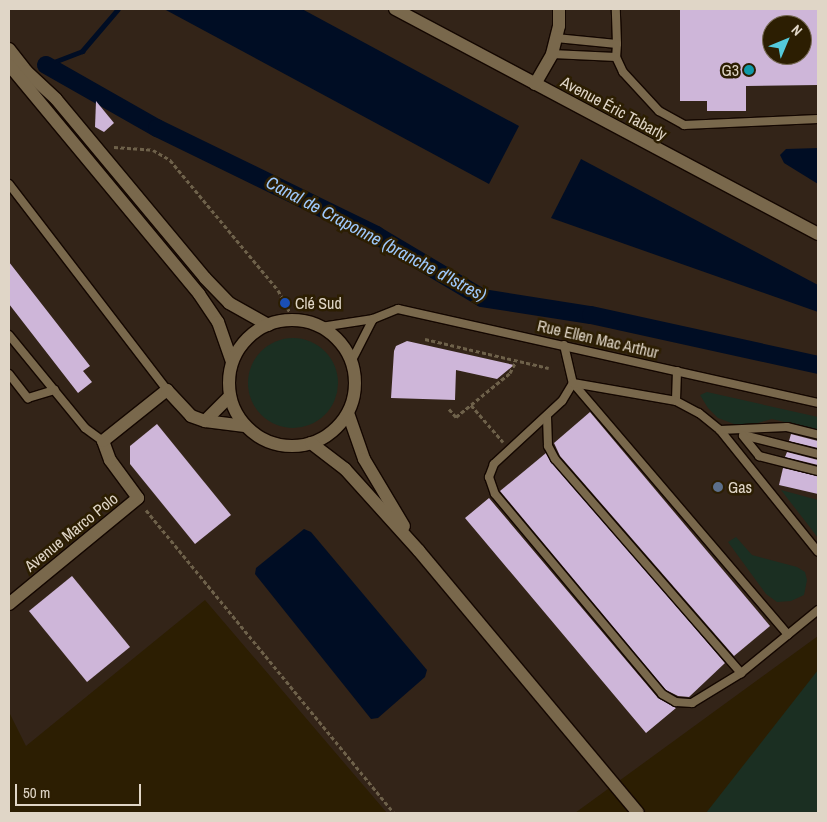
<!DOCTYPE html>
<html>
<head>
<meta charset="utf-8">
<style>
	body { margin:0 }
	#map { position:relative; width:827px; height:822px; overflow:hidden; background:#2c1e02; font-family:"Archivo Narrow",sans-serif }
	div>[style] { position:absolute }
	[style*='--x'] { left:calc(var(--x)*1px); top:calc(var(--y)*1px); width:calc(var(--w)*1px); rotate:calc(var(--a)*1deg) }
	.industrial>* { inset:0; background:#332418 }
	.green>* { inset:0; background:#1b2f22 }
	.round { border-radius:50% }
	.water>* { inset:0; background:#000d24 }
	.stream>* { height:5px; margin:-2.5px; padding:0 2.5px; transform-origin:2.5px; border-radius:2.5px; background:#000d24 }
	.canal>* { height:18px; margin:-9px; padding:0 9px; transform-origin:9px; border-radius:9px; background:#000d24 }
	.building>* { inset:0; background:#ceb6d9 }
	.path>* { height:3px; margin-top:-1.5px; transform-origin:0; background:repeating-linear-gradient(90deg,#6e614a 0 4px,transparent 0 6.5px) }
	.roads { filter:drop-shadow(1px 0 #140700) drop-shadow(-1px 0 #140700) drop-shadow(0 1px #140700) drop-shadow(0 -1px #140700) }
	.lane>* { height:8px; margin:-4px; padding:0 4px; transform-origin:4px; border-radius:4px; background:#79684c }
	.street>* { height:12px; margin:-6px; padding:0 6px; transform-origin:6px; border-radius:6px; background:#79684c }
	.street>.ring { margin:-6px; padding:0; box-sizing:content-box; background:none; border:12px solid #79684c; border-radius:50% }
	.dots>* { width:14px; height:14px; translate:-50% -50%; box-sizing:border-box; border:2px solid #2c1e02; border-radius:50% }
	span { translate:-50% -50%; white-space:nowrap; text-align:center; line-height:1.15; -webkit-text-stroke:5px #2c1e02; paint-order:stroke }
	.poi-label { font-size:16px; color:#e0d6c7 }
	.right { translate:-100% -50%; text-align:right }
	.left { translate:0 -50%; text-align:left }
	.street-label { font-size:16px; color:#e0d6c7 }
	.water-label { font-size:18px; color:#9ec9fc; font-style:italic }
	.frame { position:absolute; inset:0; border:10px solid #e0d6c7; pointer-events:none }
	.north { position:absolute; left:762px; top:15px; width:50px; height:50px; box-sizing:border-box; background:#2c1e02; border:1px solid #746851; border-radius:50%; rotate:45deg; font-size:14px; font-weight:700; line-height:20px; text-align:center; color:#e0d6c7 }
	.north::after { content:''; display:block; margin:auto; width:18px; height:22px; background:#54cadd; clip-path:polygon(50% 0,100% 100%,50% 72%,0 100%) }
	.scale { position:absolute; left:15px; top:784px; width:126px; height:22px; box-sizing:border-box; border:2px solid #e0d6c7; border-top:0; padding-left:6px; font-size:15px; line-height:18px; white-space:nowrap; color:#e0d6c7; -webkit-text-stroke:4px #2c1e02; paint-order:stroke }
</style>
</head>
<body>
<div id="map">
	<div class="industrial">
		<i style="clip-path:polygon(evenodd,9px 9px,818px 9px,818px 636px,575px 813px,387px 813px,205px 600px,26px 746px,9px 712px,9px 9px,772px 25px,802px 25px,802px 55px,772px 55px,772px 25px)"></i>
	</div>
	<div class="green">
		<i class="round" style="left:248px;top:338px;width:90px;height:90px"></i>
		<i style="clip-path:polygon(707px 392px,818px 417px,818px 430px,772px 419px,747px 426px,734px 424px,718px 418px,708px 408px,700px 395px)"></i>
		<i style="clip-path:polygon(781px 490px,818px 500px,818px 538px,809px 526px)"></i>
		<i style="clip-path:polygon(736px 537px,752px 555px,797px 567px,805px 572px,807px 580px,804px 595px,791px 601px,777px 602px,766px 594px,728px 542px)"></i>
		<i style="clip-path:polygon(818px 670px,818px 813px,706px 813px)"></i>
	</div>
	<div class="water">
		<i style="clip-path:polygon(164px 9px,302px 9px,519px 126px,489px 184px)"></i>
		<i style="clip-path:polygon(818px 148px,818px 184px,784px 163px,780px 155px,786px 149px)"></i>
		<i style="clip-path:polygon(581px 159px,818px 285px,818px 312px,551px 218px)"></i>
		<i style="clip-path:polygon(304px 529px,311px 532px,427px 670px,425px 677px,378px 718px,371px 719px,255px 574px,256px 568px)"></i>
	</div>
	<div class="stream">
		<i style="--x:46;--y:65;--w:39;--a:-21"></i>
		<i style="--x:82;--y:51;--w:55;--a:-49.4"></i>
	</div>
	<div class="canal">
		<i style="--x:46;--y:65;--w:128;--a:29.6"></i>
		<i style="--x:157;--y:128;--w:244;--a:26"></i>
		<i style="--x:376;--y:235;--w:123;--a:30.7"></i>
		<i style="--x:482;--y:298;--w:110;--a:8.9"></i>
		<i style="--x:591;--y:315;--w:232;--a:12.4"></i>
	</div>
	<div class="building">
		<i style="clip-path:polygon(evenodd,680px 9px,818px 9px,818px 85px,746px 86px,746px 111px,707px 111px,707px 101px,680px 101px,680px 9px,772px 25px,802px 25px,802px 55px,772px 55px,772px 25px)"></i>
		<i style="clip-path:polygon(96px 101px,114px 123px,104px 132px,95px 127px)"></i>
		<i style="clip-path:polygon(9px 262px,90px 366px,83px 371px,92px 382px,78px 393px,9px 304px)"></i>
		<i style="clip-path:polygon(407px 341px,514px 365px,497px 379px,456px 370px,455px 400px,391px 398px,394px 351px,396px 346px)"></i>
		<i style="clip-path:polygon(590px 412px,770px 626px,734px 656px,560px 456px,554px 443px)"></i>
		<i style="clip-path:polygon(157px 424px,231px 515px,195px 544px,130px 464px,130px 446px)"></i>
		<i style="clip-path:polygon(791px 434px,818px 441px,818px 448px,789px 441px)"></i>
		<i style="clip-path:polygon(787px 452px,818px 460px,818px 465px,785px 457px)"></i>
		<i style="clip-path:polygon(546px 453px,725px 663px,689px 697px,678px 696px,666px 690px,500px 491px)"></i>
		<i style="clip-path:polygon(783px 468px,818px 476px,818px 494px,779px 485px)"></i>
		<i style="clip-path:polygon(489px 498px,658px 698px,676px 708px,646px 733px,465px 518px)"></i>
		<i style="clip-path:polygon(72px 576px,130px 647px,87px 682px,29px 611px)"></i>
	</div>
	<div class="path">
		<i style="--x:114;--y:147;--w:39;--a:4"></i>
		<i style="--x:153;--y:150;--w:20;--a:30"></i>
		<i style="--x:170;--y:160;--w:169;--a:50.3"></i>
		<i style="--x:278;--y:290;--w:34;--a:62"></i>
		<i style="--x:425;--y:339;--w:127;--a:13.2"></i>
		<i style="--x:471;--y:405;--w:49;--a:49.1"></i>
		<i style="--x:449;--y:409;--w:11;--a:49"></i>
		<i style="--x:456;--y:417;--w:70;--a:-39.2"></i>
		<i style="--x:510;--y:373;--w:13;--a:-63"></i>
		<i style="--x:146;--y:510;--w:392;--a:50.7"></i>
	</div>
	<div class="roads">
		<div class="lane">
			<i style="--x:556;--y:38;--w:61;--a:5.6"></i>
			<i style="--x:617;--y:44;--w:35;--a:-92"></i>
			<i style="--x:617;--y:44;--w:13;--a:94"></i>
			<i style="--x:616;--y:57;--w:17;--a:65"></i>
			<i style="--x:623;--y:72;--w:53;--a:47.3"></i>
			<i style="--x:659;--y:111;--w:29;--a:29"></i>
			<i style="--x:684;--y:125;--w:134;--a:-2.6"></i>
			<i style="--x:552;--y:54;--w:64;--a:2.7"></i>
			<i style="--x:9;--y:184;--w:260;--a:52.5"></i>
			<i style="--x:373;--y:319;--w:27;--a:-22"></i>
			<i style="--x:398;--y:309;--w:430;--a:12.6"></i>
			<i style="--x:321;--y:327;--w:53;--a:-8.7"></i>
			<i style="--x:373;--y:319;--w:48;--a:117.1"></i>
			<i style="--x:9;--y:335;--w:120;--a:50.7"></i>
			<i style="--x:85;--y:428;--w:22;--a:36"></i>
			<i style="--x:564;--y:345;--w:39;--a:77"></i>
			<i style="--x:573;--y:383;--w:21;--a:121"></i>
			<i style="--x:562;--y:401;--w:93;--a:137.2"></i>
			<i style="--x:494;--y:464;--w:14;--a:111"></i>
			<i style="--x:489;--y:477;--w:18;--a:71"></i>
			<i style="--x:495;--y:494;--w:261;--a:50.1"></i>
			<i style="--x:662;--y:694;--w:16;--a:30"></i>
			<i style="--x:676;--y:702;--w:16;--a:4"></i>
			<i style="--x:692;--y:703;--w:57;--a:-31.5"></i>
			<i style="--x:741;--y:673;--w:99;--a:-39.3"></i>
			<i style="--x:677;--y:371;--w:30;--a:92"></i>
			<i style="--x:676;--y:401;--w:26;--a:28"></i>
			<i style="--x:699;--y:413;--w:27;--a:39"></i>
			<i style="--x:720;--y:430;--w:156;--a:51.2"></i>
			<i style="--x:9;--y:374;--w:31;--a:52"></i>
			<i style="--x:28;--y:398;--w:28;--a:-17"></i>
			<i style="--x:573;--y:383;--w:331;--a:49.5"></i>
			<i style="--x:573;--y:383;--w:105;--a:9.9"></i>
			<i style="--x:547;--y:417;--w:29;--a:88"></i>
			<i style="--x:548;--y:446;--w:15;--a:62"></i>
			<i style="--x:555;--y:459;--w:284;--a:49"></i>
			<i style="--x:720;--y:430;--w:67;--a:-2.6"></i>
			<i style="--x:787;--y:427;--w:32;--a:14"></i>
			<i style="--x:743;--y:435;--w:77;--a:14.2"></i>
			<i style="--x:743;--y:436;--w:26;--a:51"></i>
			<i style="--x:759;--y:456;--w:61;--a:14.3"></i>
		</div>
		<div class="street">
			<i style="--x:395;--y:9;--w:479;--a:28"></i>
			<i style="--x:9;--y:49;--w:28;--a:52"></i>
			<i style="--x:26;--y:71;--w:41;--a:43"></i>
			<i style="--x:56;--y:99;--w:233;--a:50.2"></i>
			<i style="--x:205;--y:278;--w:35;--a:46"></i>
			<i style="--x:229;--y:303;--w:45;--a:29.4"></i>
			<i style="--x:9;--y:65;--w:298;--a:50.3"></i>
			<i style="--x:199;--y:294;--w:34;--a:56"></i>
			<i style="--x:218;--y:322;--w:42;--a:70.7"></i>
			<i style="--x:535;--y:84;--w:34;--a:-60"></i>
			<i style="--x:552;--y:54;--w:29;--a:-76"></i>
			<i style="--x:559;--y:26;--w:17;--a:-90"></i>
			<i class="ring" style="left:229px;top:320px;width:114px;height:114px"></i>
			<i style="--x:230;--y:396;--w:35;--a:135"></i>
			<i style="--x:205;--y:421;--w:40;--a:7.1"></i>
			<i style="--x:348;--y:413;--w:49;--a:70.8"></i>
			<i style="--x:364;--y:459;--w:78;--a:59.2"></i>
			<i style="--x:311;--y:443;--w:43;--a:37.4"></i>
			<i style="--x:345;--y:469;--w:110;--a:47.9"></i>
			<i style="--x:419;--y:551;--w:341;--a:50.1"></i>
			<i style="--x:9;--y:604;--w:167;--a:-39.4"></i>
			<i style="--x:138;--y:498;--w:47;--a:-126.4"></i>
			<i style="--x:110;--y:460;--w:20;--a:-110"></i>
			<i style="--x:103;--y:441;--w:82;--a:-38.6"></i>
			<i style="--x:167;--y:390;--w:35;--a:47"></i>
			<i style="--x:191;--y:416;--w:15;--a:20"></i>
		</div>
	</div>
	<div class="dots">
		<i style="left:749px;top:70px;background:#0f9aa8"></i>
		<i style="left:285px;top:303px;background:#1a4fb4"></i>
		<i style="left:718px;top:487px;background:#5c6f8a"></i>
	</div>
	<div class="poi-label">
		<span class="right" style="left:739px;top:70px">G3</span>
		<span class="left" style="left:295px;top:303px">Clé Sud</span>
		<span class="left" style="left:728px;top:487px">Gas</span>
	</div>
	<div class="street-label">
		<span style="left:614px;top:108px;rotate:28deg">Avenue Éric Tabarly</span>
		<span style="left:598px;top:339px;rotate:13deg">Rue Ellen Mac Arthur</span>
		<span style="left:71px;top:532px;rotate:-39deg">Avenue Marco Polo</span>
	</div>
	<div class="water-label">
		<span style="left:376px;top:239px;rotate:28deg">Canal de Craponne (branche d'Istres)</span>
	</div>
	<div class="frame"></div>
	<div class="north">N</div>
	<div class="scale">50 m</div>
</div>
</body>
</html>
